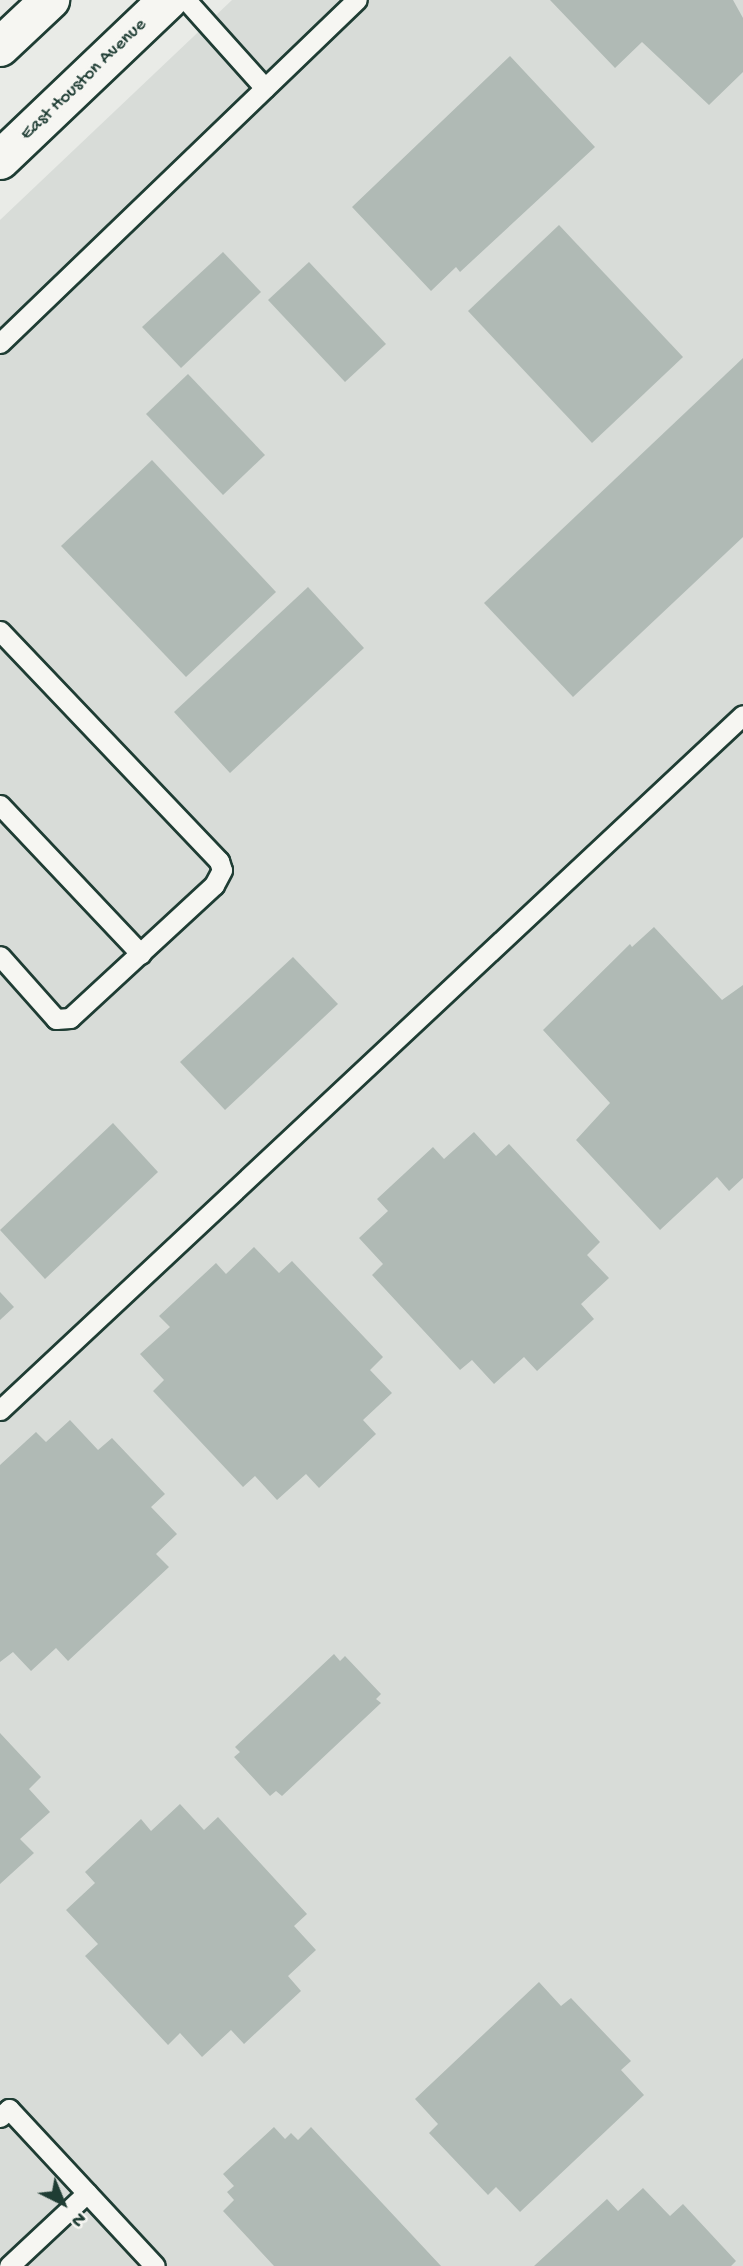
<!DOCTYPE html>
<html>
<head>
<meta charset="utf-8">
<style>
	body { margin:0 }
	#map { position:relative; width:743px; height:2266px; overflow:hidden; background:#e9ebe7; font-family:"Gochi Hand",sans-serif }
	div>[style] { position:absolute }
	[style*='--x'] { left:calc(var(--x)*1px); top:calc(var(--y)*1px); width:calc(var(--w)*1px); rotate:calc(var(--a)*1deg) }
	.built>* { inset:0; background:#d8dcd8 }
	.building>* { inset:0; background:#b0bab5 }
	.roads { filter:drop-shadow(2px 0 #1f3d34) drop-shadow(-2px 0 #1f3d34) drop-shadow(0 2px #1f3d34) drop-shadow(0 -2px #1f3d34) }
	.lane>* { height:19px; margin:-9.5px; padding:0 9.5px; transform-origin:9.5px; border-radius:9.5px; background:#f6f6f2 }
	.primary>* { height:38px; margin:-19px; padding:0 19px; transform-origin:19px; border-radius:19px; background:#f6f6f2 }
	span { translate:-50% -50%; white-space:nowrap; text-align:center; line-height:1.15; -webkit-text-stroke:5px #f6f6f2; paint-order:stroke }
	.street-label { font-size:19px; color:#1f3d34 }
	.north { position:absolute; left:28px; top:2168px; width:70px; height:70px; -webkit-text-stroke:5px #f6f6f2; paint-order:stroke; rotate:137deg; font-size:19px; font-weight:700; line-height:28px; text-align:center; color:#1f3d34 }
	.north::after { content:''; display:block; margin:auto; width:24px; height:32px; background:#1f3d34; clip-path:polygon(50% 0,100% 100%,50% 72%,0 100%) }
</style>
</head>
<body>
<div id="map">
	<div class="built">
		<i style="clip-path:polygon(232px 0,743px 0,743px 2266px,0 2266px,0 220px)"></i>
	</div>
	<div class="building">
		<i style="clip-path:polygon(550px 0,733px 0,743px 18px,743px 72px,709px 105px,642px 42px,615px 68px)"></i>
		<i style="clip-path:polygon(510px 56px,595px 147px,460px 272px,456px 267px,431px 291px,352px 207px)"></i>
		<i style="clip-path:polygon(559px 225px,683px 357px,592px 443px,468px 311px)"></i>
		<i style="clip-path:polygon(223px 252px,261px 292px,181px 368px,142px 327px)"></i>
		<i style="clip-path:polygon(309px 262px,386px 344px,345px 382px,268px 300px)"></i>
		<i style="clip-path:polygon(743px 358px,743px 537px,573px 697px,484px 603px)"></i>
		<i style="clip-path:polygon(188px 374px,265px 455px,223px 495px,146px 414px)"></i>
		<i style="clip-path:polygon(152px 460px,276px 592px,186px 677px,61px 546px)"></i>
		<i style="clip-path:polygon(308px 587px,364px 648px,230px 773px,174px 712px)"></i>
		<i style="clip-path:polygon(654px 927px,722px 1000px,743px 985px,743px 1178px,729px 1191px,717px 1177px,660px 1230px,576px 1140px,610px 1103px,543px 1030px,630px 944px,632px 947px)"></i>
		<i style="clip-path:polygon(293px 957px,338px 1004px,225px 1110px,180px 1062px)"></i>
		<i style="clip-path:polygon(113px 1123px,158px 1172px,45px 1279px,0 1230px)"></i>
		<i style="clip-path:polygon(474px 1132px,496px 1156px,509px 1144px,600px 1242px,587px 1255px,609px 1278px,581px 1304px,594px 1319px,537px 1371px,524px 1357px,494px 1384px,472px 1360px,460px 1370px,372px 1275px,383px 1264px,359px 1238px,388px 1211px,377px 1199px,433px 1147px,444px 1159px)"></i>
		<i style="clip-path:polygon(254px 1247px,279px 1273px,292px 1261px,383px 1357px,370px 1370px,392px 1393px,363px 1420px,376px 1434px,319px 1488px,306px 1474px,277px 1500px,255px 1476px,243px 1487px,153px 1391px,164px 1380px,140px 1354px,170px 1327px,159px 1316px,216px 1263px,226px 1274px)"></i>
		<i style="clip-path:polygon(0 1292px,14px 1307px,0 1320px)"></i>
		<i style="clip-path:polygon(70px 1420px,98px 1450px,112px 1438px,165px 1494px,151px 1507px,177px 1534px,156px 1554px,169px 1567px,68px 1661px,56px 1648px,31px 1671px,13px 1652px,0 1662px,0 1465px,36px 1432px,46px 1442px)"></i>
		<i style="clip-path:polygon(334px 1654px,340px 1661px,345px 1656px,381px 1694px,376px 1699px,381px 1703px,282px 1796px,276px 1791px,270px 1796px,234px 1757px,240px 1752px,235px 1747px)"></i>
		<i style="clip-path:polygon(0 1733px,41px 1777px,29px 1789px,50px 1812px,20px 1839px,34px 1853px,0 1884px)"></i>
		<i style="clip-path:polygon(180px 1804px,204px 1830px,218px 1817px,307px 1914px,294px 1926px,316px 1950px,288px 1976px,301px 1991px,244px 2044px,231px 2030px,202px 2057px,180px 2033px,168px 2045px,85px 1956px,98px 1944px,66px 1910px,95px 1883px,85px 1872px,141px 1819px,151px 1831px)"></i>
		<i style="clip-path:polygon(539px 1982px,561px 2006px,571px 1998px,631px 2061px,621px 2070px,644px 2095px,520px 2212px,496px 2187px,488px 2195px,429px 2133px,438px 2124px,415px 2099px)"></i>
		<i style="clip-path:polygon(274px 2127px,285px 2139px,291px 2133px,298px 2140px,311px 2127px,441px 2266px,274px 2266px,223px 2211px,234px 2200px,227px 2192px,234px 2186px,223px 2174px)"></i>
		<i style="clip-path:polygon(643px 2188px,670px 2216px,683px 2204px,736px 2261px,731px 2266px,534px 2266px,607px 2199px,618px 2211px)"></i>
	</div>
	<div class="roads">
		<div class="lane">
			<i style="--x:186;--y:0;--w:118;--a:48.1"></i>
			<i style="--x:0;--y:343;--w:495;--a:-43.9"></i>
			<i style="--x:0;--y:631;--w:318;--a:46.4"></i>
			<i style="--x:219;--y:861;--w:9;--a:72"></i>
			<i style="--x:222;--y:870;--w:17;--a:118"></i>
			<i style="--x:214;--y:885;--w:196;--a:137.3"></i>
			<i style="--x:70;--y:1018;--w:14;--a:176"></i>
			<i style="--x:56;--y:1019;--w:84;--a:-131.6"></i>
			<i style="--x:0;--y:805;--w:205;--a:46.6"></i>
			<i style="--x:0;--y:1410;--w:1017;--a:-43.09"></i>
			<i style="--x:0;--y:2117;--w:12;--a:-42"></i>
			<i style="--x:9;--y:2109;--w:214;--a:47.1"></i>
			<i style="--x:9;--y:2266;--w:107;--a:-43.1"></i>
		</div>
		<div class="primary">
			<i style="--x:0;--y:47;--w:69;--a:-43.2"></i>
			<i style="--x:0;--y:160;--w:232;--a:-43.6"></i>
		</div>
	</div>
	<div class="street-label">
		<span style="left:84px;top:80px;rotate:-44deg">East Houston Avenue</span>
	</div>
	<div class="north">N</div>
</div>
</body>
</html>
